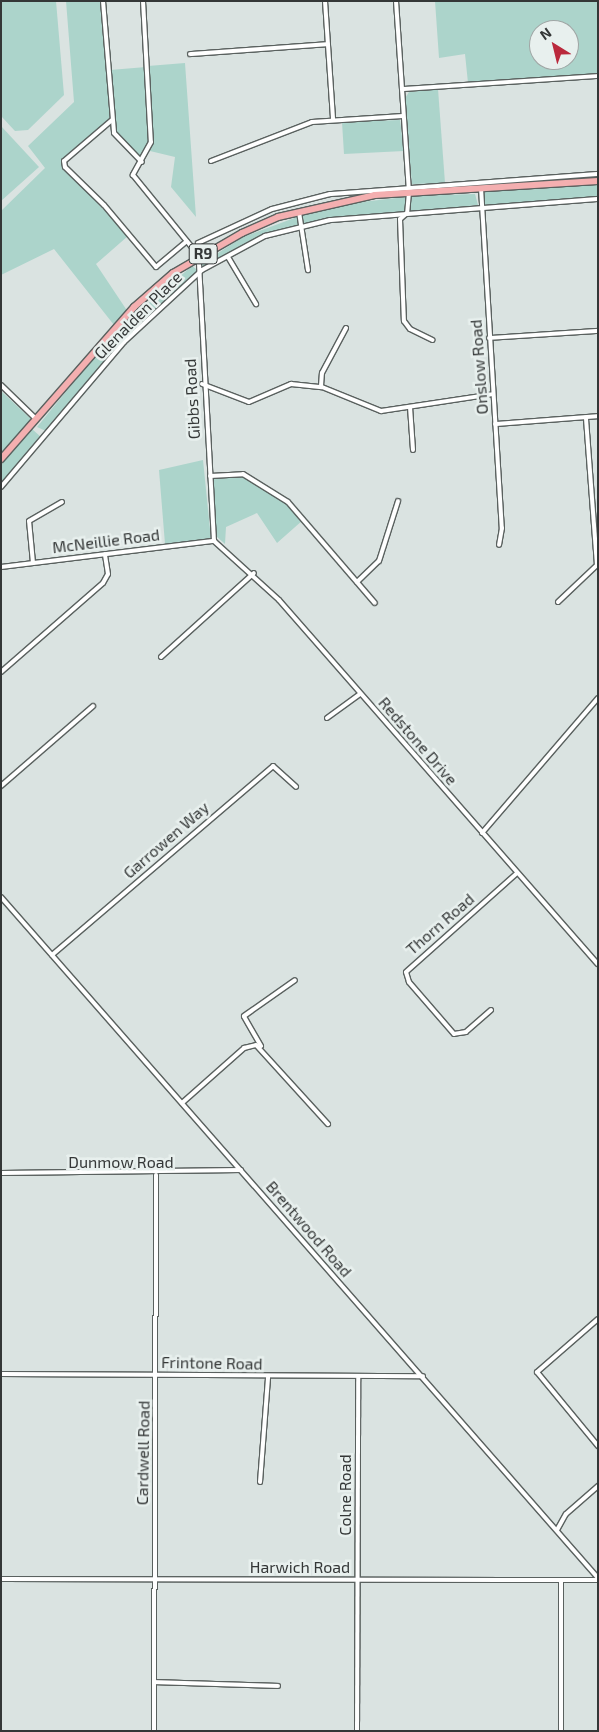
<!DOCTYPE html>
<html>
<head>
<meta charset="utf-8">
<style>
	body { margin:0 }
	#map { position:relative; width:599px; height:1732px; overflow:hidden; background:#dae3e1; font-family:"Exo 2",sans-serif }
	div>[style] { position:absolute }
	[style*='--x'] { left:calc(var(--x)*1px); top:calc(var(--y)*1px); width:calc(var(--w)*1px); rotate:calc(var(--a)*1deg) }
	.green>* { inset:0; background:#acd4cb }
	.roads { filter:drop-shadow(1px 0 #5a615f) drop-shadow(-1px 0 #5a615f) drop-shadow(0 1px #5a615f) drop-shadow(0 -1px #5a615f) }
	.minor>* { height:4px; margin:-2px; padding:0 2px; transform-origin:2px; border-radius:2px; background:#fff }
	.trunk>* { height:6px; margin:-3px; padding:0 3px; transform-origin:3px; border-radius:3px; background:#f4afb0 }
	span { translate:-50% -50%; white-space:nowrap; text-align:center; line-height:1.15; -webkit-text-stroke:5px #e8f0ee; paint-order:stroke }
	.shield-label span { padding:1px 4px; background:#e8f0ee; border:1px solid; border-radius:4px; -webkit-text-stroke-width:0 }
	.shield-label { font-size:15px; color:#343737; font-weight:700 }
	.street-label { font-size:16px; color:#343737 }
	.frame { position:absolute; inset:0; border:2px solid #343737; pointer-events:none }
	.north { position:absolute; left:529px; top:20px; width:50px; height:50px; box-sizing:border-box; background:#e8f0ee; border:1px solid #a0a6a5; border-radius:50%; rotate:324deg; font-size:14px; font-weight:700; line-height:20px; text-align:center; color:#343737 }
	.north::after { content:''; display:block; margin:auto; width:18px; height:22px; background:#ba293c; clip-path:polygon(50% 0,100% 100%,50% 72%,0 100%) }
</style>
</head>
<body>
<div id="map">
	<div class="green">
		<i style="clip-path:polygon(1px 1px,56px 1px,64px 95px,28px 130px,15px 131px,1px 116px)"></i>
		<i style="clip-path:polygon(66px 1px,101px 1px,110px 120px,62px 165px,128px 236px,96px 264px,128px 312px,114px 325px,54px 249px,1px 275px,1px 211px,45px 168px,28px 146px,74px 102px)"></i>
		<i style="clip-path:polygon(evenodd,435px 1px,598px 1px,598px 74px,468px 83px,465px 54px,439px 58px,435px 1px,539px 30px,569px 30px,569px 60px,539px 60px,539px 30px)"></i>
		<i style="clip-path:polygon(185px 63px,196px 217px,171px 187px,175px 157px,150px 151px,148px 66px)"></i>
		<i style="clip-path:polygon(146px 67px,150px 142px,141px 160px,116px 132px,110px 70px)"></i>
		<i style="clip-path:polygon(438px 89px,445px 183px,412px 184px,404px 100px,409px 92px)"></i>
		<i style="clip-path:polygon(400px 120px,404px 151px,344px 154px,342px 122px)"></i>
		<i style="clip-path:polygon(1px 126px,39px 167px,1px 201px)"></i>
		<i style="clip-path:polygon(598px 185px,598px 198px,483px 205px,482px 192px)"></i>
		<i style="clip-path:polygon(475px 194px,478px 205px,409px 212px,412px 196px)"></i>
		<i style="clip-path:polygon(405px 197px,405px 212px,330px 219px,305px 226px,302px 215px,344px 204px)"></i>
		<i style="clip-path:polygon(297px 217px,299px 228px,265px 235px,205px 268px,201px 264px,243px 237px)"></i>
		<i style="clip-path:polygon(192px 266px,199px 271px,124px 342px,46px 431px,37px 427px,115px 332px)"></i>
		<i style="clip-path:polygon(1px 391px,31px 419px,1px 454px)"></i>
		<i style="clip-path:polygon(32px 429px,41px 437px,1px 485px,1px 465px)"></i>
		<i style="clip-path:polygon(203px 460px,211px 539px,165px 544px,159px 470px)"></i>
		<i style="clip-path:polygon(240px 475px,291px 507px,303px 520px,277px 543px,257px 513px,226px 527px,225px 544px,216px 536px,212px 479px)"></i>
	</div>
	<div class="roads">
		<div class="minor">
			<i style="--x:103;--y:1;--w:132;--a:85.2"></i>
			<i style="--x:114;--y:133;--w:40;--a:46"></i>
			<i style="--x:143;--y:1;--w:141;--a:86.8"></i>
			<i style="--x:151;--y:142;--w:38;--a:119"></i>
			<i style="--x:133;--y:175;--w:98;--a:50.8"></i>
			<i style="--x:325;--y:1;--w:118;--a:86.1"></i>
			<i style="--x:396;--y:1;--w:191;--a:86.1"></i>
			<i style="--x:409;--y:192;--w:21;--a:95"></i>
			<i style="--x:407;--y:213;--w:9;--a:139"></i>
			<i style="--x:400;--y:219;--w:102;--a:87.8"></i>
			<i style="--x:404;--y:321;--w:10;--a:53"></i>
			<i style="--x:410;--y:329;--w:25;--a:26"></i>
			<i style="--x:190;--y:54;--w:138;--a:-4.1"></i>
			<i style="--x:402;--y:89;--w:196;--a:-3.8"></i>
			<i style="--x:112;--y:120;--w:63;--a:139.5"></i>
			<i style="--x:64;--y:161;--w:6;--a:81"></i>
			<i style="--x:65;--y:167;--w:54;--a:44.3"></i>
			<i style="--x:104;--y:205;--w:81;--a:50"></i>
			<i style="--x:156;--y:267;--w:40;--a:-40"></i>
			<i style="--x:211;--y:161;--w:108;--a:-21.1"></i>
			<i style="--x:312;--y:122;--w:91;--a:-3.8"></i>
			<i style="--x:481;--y:188;--w:341;--a:86.5"></i>
			<i style="--x:502;--y:528;--w:17;--a:100"></i>
			<i style="--x:299;--y:212;--w:59;--a:81.2"></i>
			<i style="--x:228;--y:257;--w:55;--a:59.2"></i>
			<i style="--x:489;--y:338;--w:109;--a:-3.7"></i>
			<i style="--x:202;--y:384;--w:50;--a:21"></i>
			<i style="--x:249;--y:402;--w:46;--a:-23.2"></i>
			<i style="--x:291;--y:384;--w:31;--a:6"></i>
			<i style="--x:322;--y:387;--w:64;--a:22.1"></i>
			<i style="--x:381;--y:411;--w:113;--a:-8.6"></i>
			<i style="--x:1;--y:385;--w:47;--a:44.1"></i>
			<i style="--x:321;--y:386;--w:13;--a:-86"></i>
			<i style="--x:322;--y:373;--w:51;--a:-61.9"></i>
			<i style="--x:410;--y:407;--w:43;--a:86"></i>
			<i style="--x:495;--y:424;--w:103;--a:-4.4"></i>
			<i style="--x:210;--y:476;--w:33;--a:-3"></i>
			<i style="--x:243;--y:474;--w:53;--a:31.9"></i>
			<i style="--x:288;--y:502;--w:133;--a:49.3"></i>
			<i style="--x:1;--y:487;--w:190;--a:-49.7"></i>
			<i style="--x:124;--y:342;--w:106;--a:-42.7"></i>
			<i style="--x:202;--y:270;--w:72;--a:-28.4"></i>
			<i style="--x:265;--y:236;--w:67;--a:-13.8"></i>
			<i style="--x:330;--y:220;--w:269;--a:-4.5"></i>
			<i style="--x:214;--y:541;--w:298;--a:-93.1"></i>
			<i style="--x:198;--y:243;--w:81;--a:-24.7"></i>
			<i style="--x:272;--y:209;--w:60;--a:-14.5"></i>
			<i style="--x:330;--y:194;--w:269;--a:-4.3"></i>
			<i style="--x:214;--y:541;--w:88;--a:42.2"></i>
			<i style="--x:279;--y:600;--w:484;--a:48.8"></i>
			<i style="--x:33;--y:563;--w:42;--a:-95.4"></i>
			<i style="--x:29;--y:521;--w:38;--a:-30"></i>
			<i style="--x:1;--y:567;--w:215;--a:-7"></i>
			<i style="--x:357;--y:582;--w:30;--a:-44"></i>
			<i style="--x:379;--y:561;--w:63;--a:-72.4"></i>
			<i style="--x:558;--y:602;--w:54;--a:-43.5"></i>
			<i style="--x:597;--y:565;--w:148;--a:-94.3"></i>
			<i style="--x:161;--y:657;--w:125;--a:-42.1"></i>
			<i style="--x:1;--y:672;--w:135;--a:-41.1"></i>
			<i style="--x:103;--y:583;--w:10;--a:-61"></i>
			<i style="--x:108;--y:574;--w:20;--a:-99"></i>
			<i style="--x:327;--y:718;--w:41;--a:-36"></i>
			<i style="--x:1;--y:786;--w:122;--a:-41"></i>
			<i style="--x:482;--y:833;--w:178;--a:-49.3"></i>
			<i style="--x:1;--y:897;--w:906;--a:48.76"></i>
			<i style="--x:52;--y:955;--w:291;--a:-40.5"></i>
			<i style="--x:273;--y:766;--w:31;--a:42"></i>
			<i style="--x:491;--y:1010;--w:33;--a:139"></i>
			<i style="--x:466;--y:1032;--w:12;--a:171"></i>
			<i style="--x:454;--y:1034;--w:69;--a:-130.9"></i>
			<i style="--x:409;--y:982;--w:10;--a:-107"></i>
			<i style="--x:406;--y:972;--w:149;--a:-41.7"></i>
			<i style="--x:261;--y:1046;--w:34;--a:-120"></i>
			<i style="--x:244;--y:1016;--w:62;--a:-35.2"></i>
			<i style="--x:182;--y:1103;--w:83;--a:-41.6"></i>
			<i style="--x:244;--y:1048;--w:12;--a:-14"></i>
			<i style="--x:256;--y:1045;--w:107;--a:47.7"></i>
			<i style="--x:1;--y:1173;--w:240;--a:-0.7"></i>
			<i style="--x:598;--y:1319;--w:81;--a:139"></i>
			<i style="--x:537;--y:1372;--w:96;--a:50.5"></i>
			<i style="--x:1;--y:1374;--w:422;--a:0.3"></i>
			<i style="--x:260;--y:1482;--w:105;--a:-85.6"></i>
			<i style="--x:557;--y:1530;--w:18;--a:-61"></i>
			<i style="--x:566;--y:1514;--w:43;--a:-41.2"></i>
			<i style="--x:1;--y:1579;--w:597;--a:0.1"></i>
			<i style="--x:154;--y:1682;--w:124;--a:1.8"></i>
			<i style="--x:154;--y:1731;--w:556;--a:-89.79"></i>
			<i style="--x:357;--y:1731;--w:353;--a:-89.8"></i>
			<i style="--x:561;--y:1731;--w:150;--a:-90"></i>
		</div>
		<div class="trunk">
			<i style="--x:1;--y:459;--w:202;--a:-48.8"></i>
			<i style="--x:134;--y:307;--w:52;--a:-41.1"></i>
			<i style="--x:173;--y:273;--w:80;--a:-30.1"></i>
			<i style="--x:242;--y:233;--w:39;--a:-24"></i>
			<i style="--x:278;--y:217;--w:99;--a:-12.8"></i>
			<i style="--x:375;--y:195;--w:223;--a:-3.6"></i>
		</div>
	</div>
	<div class="shield-label">
		<span style="left:203px;top:254px">R9</span>
	</div>
	<div class="street-label">
		<span style="left:138px;top:315px;rotate:-45deg">Glenalden Place</span>
		<span style="left:479px;top:367px;rotate:-94deg">Onslow Road</span>
		<span style="left:192px;top:399px;rotate:-93deg">Gibbs Road</span>
		<span style="left:106px;top:541px;rotate:-7deg">McNeillie Road</span>
		<span style="left:418px;top:741px;rotate:49deg">Redstone Drive</span>
		<span style="left:166px;top:840px;rotate:-41deg">Garrowen Way</span>
		<span style="left:440px;top:924px;rotate:-41deg">Thorn Road</span>
		<span style="left:121px;top:1162px">Dunmow Road</span>
		<span style="left:309px;top:1229px;rotate:49deg">Brentwood Road</span>
		<span style="left:212px;top:1363px;rotate:1deg">Frintone Road</span>
		<span style="left:143px;top:1453px;rotate:-89deg">Cardwell Road</span>
		<span style="left:345px;top:1495px;rotate:-90deg">Colne Road</span>
		<span style="left:300px;top:1567px">Harwich Road</span>
	</div>
	<div class="frame"></div>
	<div class="north">N</div>
</div>
</body>
</html>
